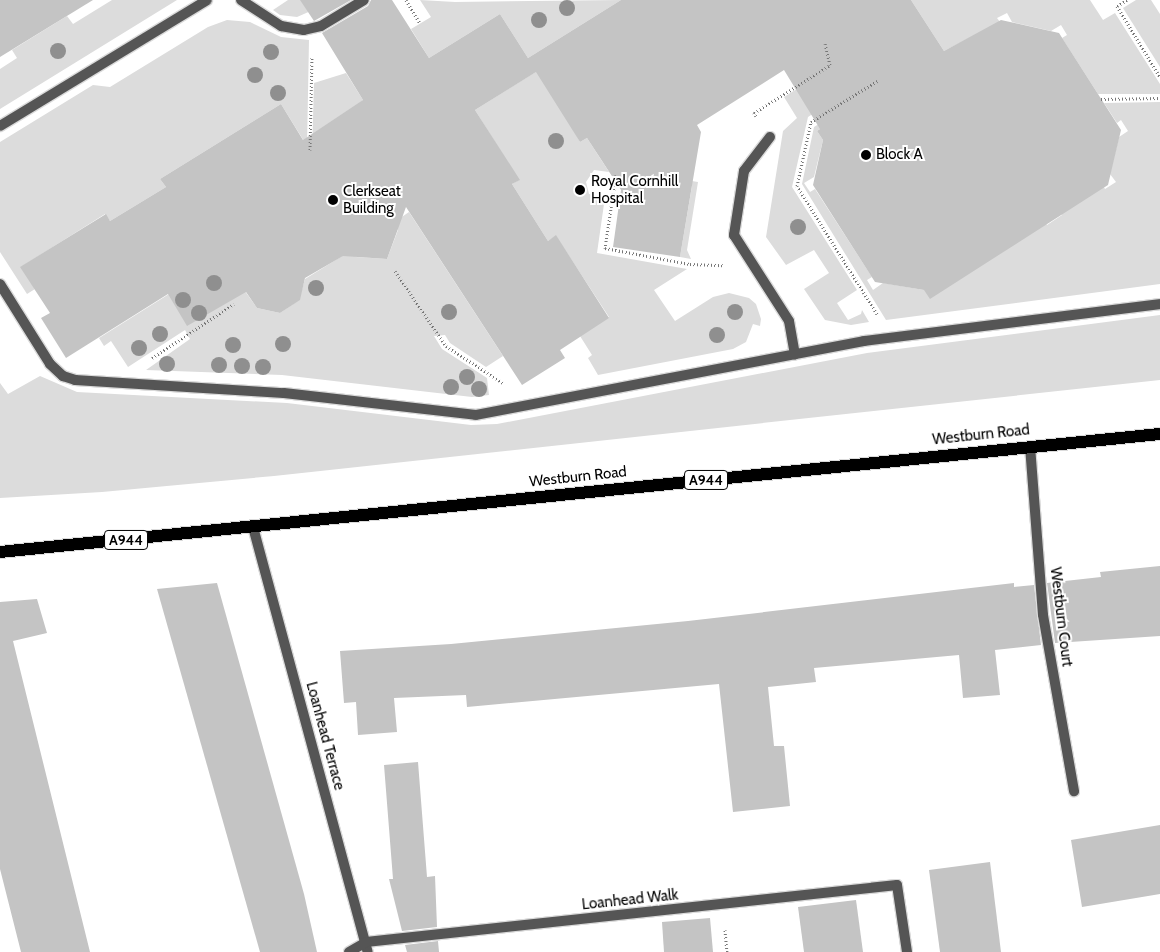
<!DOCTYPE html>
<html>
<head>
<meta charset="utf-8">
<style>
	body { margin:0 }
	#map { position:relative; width:1160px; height:952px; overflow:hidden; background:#fff; font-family:Cabin,sans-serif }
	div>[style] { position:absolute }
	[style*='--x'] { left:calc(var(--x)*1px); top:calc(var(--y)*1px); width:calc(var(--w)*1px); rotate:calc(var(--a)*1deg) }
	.green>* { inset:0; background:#dcdcdc }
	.building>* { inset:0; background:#c4c4c4 }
	.path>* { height:3px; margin-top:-1.5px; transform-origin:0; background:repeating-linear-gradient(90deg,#777 0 1px,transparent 0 3.5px) }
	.roads { filter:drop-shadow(1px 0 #dbdbdb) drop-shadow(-1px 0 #dbdbdb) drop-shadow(0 1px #dbdbdb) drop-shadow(0 -1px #dbdbdb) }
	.service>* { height:10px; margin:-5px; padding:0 5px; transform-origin:5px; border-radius:5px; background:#555 }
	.minor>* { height:10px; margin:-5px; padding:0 5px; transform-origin:5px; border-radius:5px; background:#555 }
	.primary>* { height:12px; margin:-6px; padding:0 6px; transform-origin:6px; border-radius:6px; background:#000 }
	.trees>* { width:16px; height:16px; margin:-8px; border-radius:50%; background:#8f8f8f }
	.dots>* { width:14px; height:14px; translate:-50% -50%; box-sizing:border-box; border:2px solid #fff; border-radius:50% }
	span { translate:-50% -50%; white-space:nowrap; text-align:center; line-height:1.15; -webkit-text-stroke:4px #fff; paint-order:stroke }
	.shield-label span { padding:1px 4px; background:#fff; border:1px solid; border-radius:4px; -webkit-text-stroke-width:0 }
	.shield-label { font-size:14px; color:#000; font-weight:700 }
	.poi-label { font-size:15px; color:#000 }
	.left { translate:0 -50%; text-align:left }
	.street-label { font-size:15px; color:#000 }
</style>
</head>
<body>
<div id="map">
	<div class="green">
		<i style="clip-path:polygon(112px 0,177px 0,0 109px,0 69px,17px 58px,12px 50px,67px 16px,73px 24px)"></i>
		<i style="clip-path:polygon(288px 0,308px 0,320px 7px,297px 17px,280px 15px,273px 10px)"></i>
		<i style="clip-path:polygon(420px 0,455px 2px,621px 0,528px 58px,500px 14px,429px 58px,411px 29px,431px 17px)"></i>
		<i style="clip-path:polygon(911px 0,1090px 0,1103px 20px,1115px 13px,1160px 84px,1160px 94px,1098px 94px,1062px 38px,1067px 35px,1061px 25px,1051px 31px,1012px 22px,1007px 13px,997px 18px,1000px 22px,944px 51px)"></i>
		<i style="clip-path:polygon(1136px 0,1151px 0,1160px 14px,1160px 67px,1123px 8px)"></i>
		<i style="clip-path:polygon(227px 20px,250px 22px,281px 37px,309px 40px,307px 146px,281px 104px,160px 179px,166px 187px,110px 221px,105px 214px,21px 267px,35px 289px,27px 294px,0 252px,0 142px,93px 85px,110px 87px,208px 27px)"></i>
		<i style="clip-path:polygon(835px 65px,866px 79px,808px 117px,792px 187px,857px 290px,837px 303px,848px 320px,861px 314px,862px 310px,869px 322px,851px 325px,825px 320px,804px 289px,829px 273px,814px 250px,786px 265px,766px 237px,783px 131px,797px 118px,784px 97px)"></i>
		<i style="clip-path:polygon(542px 68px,580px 142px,587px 138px,609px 172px,594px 170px,586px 182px,589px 194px,605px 197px,597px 253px,687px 269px,654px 290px,675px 321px,713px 297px,729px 293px,749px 298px,756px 304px,761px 319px,760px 326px,753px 324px,746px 342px,733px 349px,598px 375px,588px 358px,592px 355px,580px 336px,609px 317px,556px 236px,548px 241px,512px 184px,519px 180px,475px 110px)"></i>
		<i style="clip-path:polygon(346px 73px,363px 100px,312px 154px,314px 83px)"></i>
		<i style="clip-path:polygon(881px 85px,817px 131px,823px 140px,814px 177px,804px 183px,810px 192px,815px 189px,872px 277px,867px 280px,873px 290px,883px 283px,924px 290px,1044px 220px,1047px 225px,1062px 215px,1059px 210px,1102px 184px,1105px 189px,1116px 182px,1110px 174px,1119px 137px,1128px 131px,1121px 120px,1117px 123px,1104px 103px,1160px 102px,1160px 284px,886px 320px,802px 184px,814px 127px)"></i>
		<i style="clip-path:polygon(655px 175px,698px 182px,687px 250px,691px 259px,680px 257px,692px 186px)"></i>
		<i style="clip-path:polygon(409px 212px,503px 356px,486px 367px,450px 343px,445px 335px,434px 336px,442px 349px,487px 378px,489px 395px,472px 397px,282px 375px,146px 370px,190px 339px,185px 330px,128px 367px,111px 341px,104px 346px,99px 338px,212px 267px,242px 287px,257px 308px,280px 313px,299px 300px,305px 279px,352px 250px,356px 257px,387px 259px,398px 230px,393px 223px)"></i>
		<i style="clip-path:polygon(1160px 315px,1160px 380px,274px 476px,102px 492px,0 498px,0 383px,8px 394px,40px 376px,77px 392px,287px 403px,471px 425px,497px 424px,867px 353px)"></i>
	</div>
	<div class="building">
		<i style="clip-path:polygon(0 0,93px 0,0 57px)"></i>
		<i style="clip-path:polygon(300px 0,351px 0,314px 21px)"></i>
		<i style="clip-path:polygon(371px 0,392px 0,429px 58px,500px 14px,528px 58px,621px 0,911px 0,944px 51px,1001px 20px,1059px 33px,1121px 130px,1108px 185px,930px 299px,924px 290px,875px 282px,813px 185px,823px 140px,817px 131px,820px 129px,784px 70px,697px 125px,701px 132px,680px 257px,613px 247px,621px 190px,587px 138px,580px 142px,536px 72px,475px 110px,520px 180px,512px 184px,548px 241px,556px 235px,609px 318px,560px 350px,565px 358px,522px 385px,406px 207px,387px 259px,343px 256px,305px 278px,300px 300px,280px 313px,257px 308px,246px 292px,187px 326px,168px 294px,66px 358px,41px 318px,50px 313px,20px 267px,106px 214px,110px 221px,166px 187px,160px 179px,281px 104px,303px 140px,363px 100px,322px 33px,368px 6px)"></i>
		<i style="clip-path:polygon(1160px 566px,1160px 636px,1055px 643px,1047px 583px,1101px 577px,1100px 572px)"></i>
		<i style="clip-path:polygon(217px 583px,304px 894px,317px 952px,260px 952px,157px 589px)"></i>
		<i style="clip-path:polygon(1014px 583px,1014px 587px,1034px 585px,1041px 645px,995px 650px,1000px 695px,963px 698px,959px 655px,814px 668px,816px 682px,768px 687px,774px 746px,784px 746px,790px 806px,733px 812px,719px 684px,467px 707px,466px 695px,394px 698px,397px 732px,358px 735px,356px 702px,344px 703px,340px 651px,451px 644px,688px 621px)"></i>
		<i style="clip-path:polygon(37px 599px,47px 633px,13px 641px,90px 952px,21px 952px,0 869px,0 602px)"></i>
		<i style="clip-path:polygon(418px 762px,427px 877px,435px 876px,437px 927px,402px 931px,389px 879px,393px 879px,384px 765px)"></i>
		<i style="clip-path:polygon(1160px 825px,1160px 894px,1082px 907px,1071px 840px)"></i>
		<i style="clip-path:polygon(990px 862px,1001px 952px,940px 952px,929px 870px)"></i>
		<i style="clip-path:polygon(856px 900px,863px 952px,804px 952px,798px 907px)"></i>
		<i style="clip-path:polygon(710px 918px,713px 952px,664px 952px,662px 922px)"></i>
		<i style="clip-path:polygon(438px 941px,439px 952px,407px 952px,405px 945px)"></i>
	</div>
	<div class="path">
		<i style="--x:406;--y:0;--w:27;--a:59"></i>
		<i style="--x:1127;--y:0;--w:12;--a:149"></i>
		<i style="--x:1117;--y:6;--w:83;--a:58.8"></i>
		<i style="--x:1101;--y:99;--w:59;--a:-1"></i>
		<i style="--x:756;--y:116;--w:4;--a:-124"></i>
		<i style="--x:754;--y:113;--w:90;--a:-32.3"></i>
		<i style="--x:830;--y:65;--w:22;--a:-103"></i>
		<i style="--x:310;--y:150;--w:94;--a:-88.8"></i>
		<i style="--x:616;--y:175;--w:74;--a:98.6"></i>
		<i style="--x:605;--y:248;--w:86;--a:10.7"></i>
		<i style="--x:690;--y:264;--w:33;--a:2"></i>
		<i style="--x:395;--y:271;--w:91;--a:55.8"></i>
		<i style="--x:446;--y:346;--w:68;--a:33"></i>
		<i style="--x:877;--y:314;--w:151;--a:-122"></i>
		<i style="--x:797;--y:186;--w:66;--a:-77.7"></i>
		<i style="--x:811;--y:122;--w:78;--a:-31.8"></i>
		<i style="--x:152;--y:358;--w:98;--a:-33.4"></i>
		<i style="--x:725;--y:930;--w:22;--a:85"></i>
	</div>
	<div class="roads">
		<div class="service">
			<i style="--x:241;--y:0;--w:48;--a:33"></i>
			<i style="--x:281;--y:26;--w:23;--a:10"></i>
			<i style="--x:304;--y:30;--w:17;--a:-13"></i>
			<i style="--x:321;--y:26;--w:50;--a:-31.2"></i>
			<i style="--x:0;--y:126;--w:242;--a:-31.3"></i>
			<i style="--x:770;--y:137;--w:43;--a:127.4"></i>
			<i style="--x:744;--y:171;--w:65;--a:98.9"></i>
			<i style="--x:734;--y:235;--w:102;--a:57.4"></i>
			<i style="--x:789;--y:321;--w:34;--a:80"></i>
			<i style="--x:0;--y:284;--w:94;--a:58"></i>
			<i style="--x:50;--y:364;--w:18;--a:43"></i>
			<i style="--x:63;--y:376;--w:13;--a:18"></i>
			<i style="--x:75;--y:380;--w:209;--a:3.6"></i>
			<i style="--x:284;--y:393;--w:193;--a:6.5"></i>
			<i style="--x:476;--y:415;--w:395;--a:-10.8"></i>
			<i style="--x:864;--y:341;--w:298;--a:-7.1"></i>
			<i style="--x:1030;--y:446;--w:169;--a:85.6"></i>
			<i style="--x:1043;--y:615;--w:179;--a:80"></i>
			<i style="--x:366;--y:942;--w:534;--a:-6.13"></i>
		</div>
		<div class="minor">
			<i style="--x:253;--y:527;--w:440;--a:74.9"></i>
			<i style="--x:897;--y:885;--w:68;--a:81.5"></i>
			<i style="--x:349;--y:952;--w:20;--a:-30"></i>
		</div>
		<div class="primary">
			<i style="--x:0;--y:552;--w:1166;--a:-5.81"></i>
		</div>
	</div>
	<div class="trees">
		<i style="left:567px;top:8px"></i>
		<i style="left:539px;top:20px"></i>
		<i style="left:58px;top:51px"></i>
		<i style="left:271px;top:52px"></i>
		<i style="left:255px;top:75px"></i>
		<i style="left:278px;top:93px"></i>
		<i style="left:556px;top:141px"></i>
		<i style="left:798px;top:227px"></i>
		<i style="left:214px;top:283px"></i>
		<i style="left:316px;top:288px"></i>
		<i style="left:183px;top:300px"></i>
		<i style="left:449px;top:312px"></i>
		<i style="left:735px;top:312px"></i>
		<i style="left:199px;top:313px"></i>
		<i style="left:160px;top:334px"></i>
		<i style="left:717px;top:335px"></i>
		<i style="left:283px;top:344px"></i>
		<i style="left:233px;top:345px"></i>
		<i style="left:139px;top:348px"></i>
		<i style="left:167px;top:364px"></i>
		<i style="left:219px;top:365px"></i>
		<i style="left:242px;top:366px"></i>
		<i style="left:263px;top:367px"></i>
		<i style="left:467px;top:377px"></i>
		<i style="left:451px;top:387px"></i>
		<i style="left:479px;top:389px"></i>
	</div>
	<div class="dots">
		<i style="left:866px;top:155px;background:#000"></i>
		<i style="left:580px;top:190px;background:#000"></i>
		<i style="left:333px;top:200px;background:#000"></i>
	</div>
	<div class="shield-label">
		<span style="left:706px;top:480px">A944</span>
		<span style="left:126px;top:540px">A944</span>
	</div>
	<div class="poi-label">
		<span class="left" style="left:876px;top:155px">Block A</span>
		<span class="left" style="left:591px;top:190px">Royal Cornhill<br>Hospital</span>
		<span class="left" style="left:343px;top:200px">Clerkseat<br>Building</span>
	</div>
	<div class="street-label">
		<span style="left:981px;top:435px;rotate:-6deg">Westburn Road</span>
		<span style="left:578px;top:477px;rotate:-6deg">Westburn Road</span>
		<span style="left:1061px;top:617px;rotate:83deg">Westburn Court</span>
		<span style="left:325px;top:736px;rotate:75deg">Loanhead Terrace</span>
		<span style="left:630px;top:900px;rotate:-6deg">Loanhead Walk</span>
	</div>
</div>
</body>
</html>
